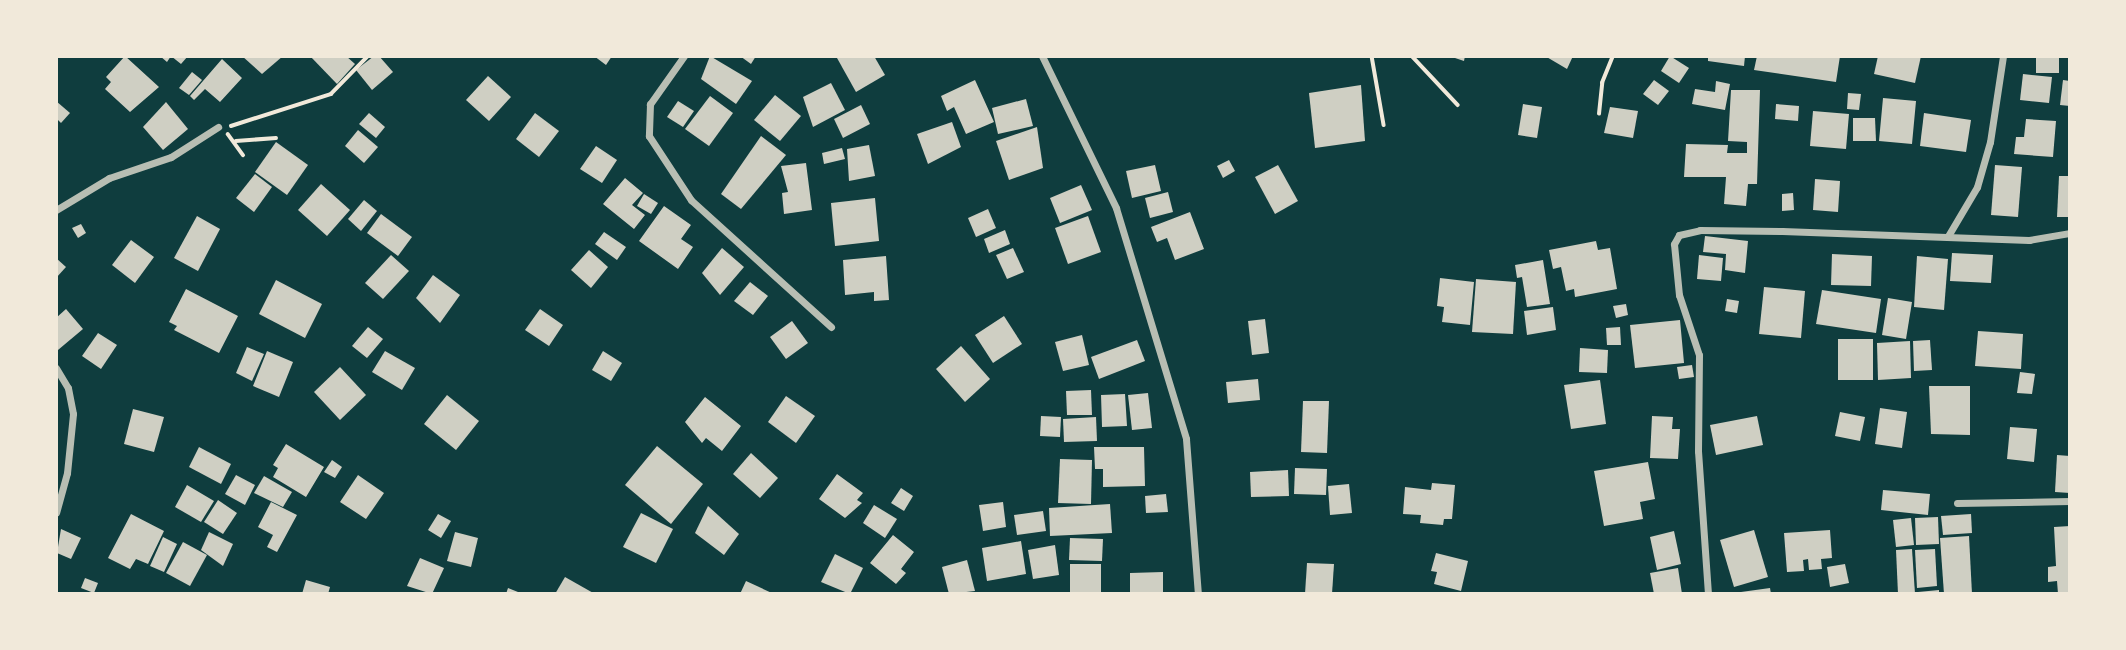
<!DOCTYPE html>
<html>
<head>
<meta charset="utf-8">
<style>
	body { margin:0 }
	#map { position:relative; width:2126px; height:650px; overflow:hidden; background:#0f3d3e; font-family:"Open Sans",sans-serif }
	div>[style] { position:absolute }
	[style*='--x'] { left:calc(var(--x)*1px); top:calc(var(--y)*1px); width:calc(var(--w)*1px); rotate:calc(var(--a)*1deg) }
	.building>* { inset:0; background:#cfcfc3 }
	.path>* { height:3.5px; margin:-1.75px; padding:0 1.75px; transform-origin:1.75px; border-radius:1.75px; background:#f1e9da }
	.minor>* { height:7px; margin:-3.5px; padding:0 3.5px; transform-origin:3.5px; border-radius:3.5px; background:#b8beb3 }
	span { translate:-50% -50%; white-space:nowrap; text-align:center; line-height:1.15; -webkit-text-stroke:5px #f1e9da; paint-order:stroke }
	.frame { position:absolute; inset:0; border:58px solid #f1e9da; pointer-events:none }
</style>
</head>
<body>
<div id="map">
	<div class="building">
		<i style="clip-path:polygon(125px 56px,159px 87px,130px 112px,105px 89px,111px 82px,106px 77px)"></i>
		<i style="clip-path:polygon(160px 56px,188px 56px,181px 64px,171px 56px,167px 62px)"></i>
		<i style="clip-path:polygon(242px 56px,283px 56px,262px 74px)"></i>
		<i style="clip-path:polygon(310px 56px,346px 56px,355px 64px,337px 84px)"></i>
		<i style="clip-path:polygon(374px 56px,379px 56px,393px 72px,372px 90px,356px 70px)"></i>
		<i style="clip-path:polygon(594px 56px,612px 56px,606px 65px)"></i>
		<i style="clip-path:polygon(710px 56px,752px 81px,736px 104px,701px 79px)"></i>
		<i style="clip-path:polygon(740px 56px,756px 56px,751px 64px)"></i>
		<i style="clip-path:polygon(840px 56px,874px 56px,885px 75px,856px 92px,837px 58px)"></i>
		<i style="clip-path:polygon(1449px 56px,1465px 56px,1464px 61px)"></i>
		<i style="clip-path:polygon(1545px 56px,1573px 56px,1567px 69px)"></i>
		<i style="clip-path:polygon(1670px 56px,1689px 68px,1679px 83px,1661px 71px)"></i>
		<i style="clip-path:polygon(1708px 56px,1745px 56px,1744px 66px,1708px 61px)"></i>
		<i style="clip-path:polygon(1757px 56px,1840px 56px,1836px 82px,1754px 70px)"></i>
		<i style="clip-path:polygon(1878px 56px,1921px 56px,1915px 83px,1874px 74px)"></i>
		<i style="clip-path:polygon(2036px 56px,2059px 56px,2059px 73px,2036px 73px)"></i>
		<i style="clip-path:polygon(222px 59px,242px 78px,220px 102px,205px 89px,194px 100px,190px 96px)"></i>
		<i style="clip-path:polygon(192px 72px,202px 80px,189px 95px,179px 88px)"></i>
		<i style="clip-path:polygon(2023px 74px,2052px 77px,2049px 103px,2020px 100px)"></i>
		<i style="clip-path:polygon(488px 76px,511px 97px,489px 121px,466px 100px)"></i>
		<i style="clip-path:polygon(975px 80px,994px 122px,966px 134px,954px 107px,947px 111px,941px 96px)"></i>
		<i style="clip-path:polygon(1654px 80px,1669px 91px,1658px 105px,1643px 94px)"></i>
		<i style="clip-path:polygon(2063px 80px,2070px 81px,2070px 106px,2060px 105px)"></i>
		<i style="clip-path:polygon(1716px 81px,1730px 84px,1725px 110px,1692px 104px,1695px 89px,1715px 92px)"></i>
		<i style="clip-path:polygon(831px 83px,845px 110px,813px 127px,803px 97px)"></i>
		<i style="clip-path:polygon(1361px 85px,1365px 141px,1315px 148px,1309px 93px)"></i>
		<i style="clip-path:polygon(1731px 90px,1760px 90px,1757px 184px,1748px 184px,1746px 206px,1724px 204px,1726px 177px,1684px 177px,1686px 144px,1728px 145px,1727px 153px,1747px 153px,1747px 142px,1728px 141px)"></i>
		<i style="clip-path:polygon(1848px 93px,1861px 94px,1859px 110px,1847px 109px)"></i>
		<i style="clip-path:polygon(775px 95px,801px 116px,780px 141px,754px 120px)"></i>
		<i style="clip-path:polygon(710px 96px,733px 113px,709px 146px,685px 129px)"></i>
		<i style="clip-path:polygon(1883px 98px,1916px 101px,1912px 144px,1879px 141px)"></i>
		<i style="clip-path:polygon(1026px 99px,1033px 126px,998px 134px,992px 108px)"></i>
		<i style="clip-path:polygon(56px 101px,70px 113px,61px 123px,56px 118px)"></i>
		<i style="clip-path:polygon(678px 101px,694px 111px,683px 127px,667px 117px)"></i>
		<i style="clip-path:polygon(166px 102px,188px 129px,163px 150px,143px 127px)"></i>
		<i style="clip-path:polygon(1523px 104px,1542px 107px,1537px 138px,1518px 135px)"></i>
		<i style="clip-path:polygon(1776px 104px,1799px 106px,1798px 121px,1775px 119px)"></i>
		<i style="clip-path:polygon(861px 105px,870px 124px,843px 138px,834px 119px)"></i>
		<i style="clip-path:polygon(1610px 107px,1638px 111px,1633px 138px,1604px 133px)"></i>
		<i style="clip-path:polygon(1813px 111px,1849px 114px,1846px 149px,1810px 146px)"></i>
		<i style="clip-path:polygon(369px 113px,385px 127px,376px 138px,359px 124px)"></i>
		<i style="clip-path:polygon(535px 113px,559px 131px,539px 157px,516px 139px)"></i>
		<i style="clip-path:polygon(1924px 113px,1971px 120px,1966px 152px,1920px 146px)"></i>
		<i style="clip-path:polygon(1853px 118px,1875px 118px,1876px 141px,1853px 141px)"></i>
		<i style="clip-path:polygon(2026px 119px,2056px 121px,2053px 157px,2014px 154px,2016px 137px,2024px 137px)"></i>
		<i style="clip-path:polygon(952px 122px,961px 147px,928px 164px,917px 134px)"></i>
		<i style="clip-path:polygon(1037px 127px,1043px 168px,1009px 180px,996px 141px)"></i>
		<i style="clip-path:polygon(358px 130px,378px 147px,364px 163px,345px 146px)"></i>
		<i style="clip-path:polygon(761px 136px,786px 155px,741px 209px,721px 194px)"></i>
		<i style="clip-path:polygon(276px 142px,308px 165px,287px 195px,255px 172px)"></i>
		<i style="clip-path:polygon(869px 145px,875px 176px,849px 181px,847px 149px)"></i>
		<i style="clip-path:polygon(596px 146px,617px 160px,602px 183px,580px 169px)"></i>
		<i style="clip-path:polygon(842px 148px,845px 159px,824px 164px,822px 153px)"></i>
		<i style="clip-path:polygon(1229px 160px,1235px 171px,1223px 178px,1217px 166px)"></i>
		<i style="clip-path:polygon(806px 163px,812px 210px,784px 214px,782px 193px,788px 192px,781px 166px)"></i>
		<i style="clip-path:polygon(1155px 165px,1161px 191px,1132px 198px,1126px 171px)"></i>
		<i style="clip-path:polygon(1278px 165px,1298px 201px,1275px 214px,1255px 177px)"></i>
		<i style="clip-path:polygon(1995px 165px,2022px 167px,2018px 217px,1991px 215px)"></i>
		<i style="clip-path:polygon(255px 174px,272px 187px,254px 212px,236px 198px)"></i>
		<i style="clip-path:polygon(2059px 176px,2070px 176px,2070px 217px,2057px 217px)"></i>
		<i style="clip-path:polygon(625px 178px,643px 193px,632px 205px,645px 215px,634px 229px,603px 204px)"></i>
		<i style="clip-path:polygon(1815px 179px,1840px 181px,1838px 212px,1813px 210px)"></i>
		<i style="clip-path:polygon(321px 184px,350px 210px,327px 236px,298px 210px)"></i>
		<i style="clip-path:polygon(1081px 185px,1092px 210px,1060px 223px,1050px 198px)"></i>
		<i style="clip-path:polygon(1168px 192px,1173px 212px,1150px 218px,1145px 198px)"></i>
		<i style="clip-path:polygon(1793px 193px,1794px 210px,1782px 211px,1782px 194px)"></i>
		<i style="clip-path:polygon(644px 194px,658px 203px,651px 214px,637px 206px)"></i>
		<i style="clip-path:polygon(875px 198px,879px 241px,835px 246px,831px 203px)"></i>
		<i style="clip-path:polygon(364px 200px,377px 211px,361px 231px,348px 219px)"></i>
		<i style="clip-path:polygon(664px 206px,691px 225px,681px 239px,693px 247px,678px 269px,639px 241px)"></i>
		<i style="clip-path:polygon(988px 209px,996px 228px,976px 237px,968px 218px)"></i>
		<i style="clip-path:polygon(1190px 212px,1204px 249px,1175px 260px,1167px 238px,1157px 242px,1151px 227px)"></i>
		<i style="clip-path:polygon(381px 214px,412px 237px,398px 256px,367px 233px)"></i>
		<i style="clip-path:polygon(197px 216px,220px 229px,198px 271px,174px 258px)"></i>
		<i style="clip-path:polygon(1088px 216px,1101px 252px,1068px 264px,1055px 228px)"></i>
		<i style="clip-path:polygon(81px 224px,86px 233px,78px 238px,72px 228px)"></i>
		<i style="clip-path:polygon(1005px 230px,1010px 244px,989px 253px,984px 239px)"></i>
		<i style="clip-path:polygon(604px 232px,626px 247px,617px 260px,595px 244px)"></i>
		<i style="clip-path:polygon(1705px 236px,1748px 241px,1745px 273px,1725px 270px,1726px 254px,1703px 252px)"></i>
		<i style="clip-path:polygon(131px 240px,154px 257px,135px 283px,112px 265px)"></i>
		<i style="clip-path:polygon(1596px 241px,1598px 250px,1610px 248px,1617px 289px,1575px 297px,1574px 289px,1566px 291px,1561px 267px,1553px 269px,1549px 250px)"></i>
		<i style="clip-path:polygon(722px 248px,744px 267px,720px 295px,702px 273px)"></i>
		<i style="clip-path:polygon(1013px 248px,1024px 272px,1007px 279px,996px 255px)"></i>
		<i style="clip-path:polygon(589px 250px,608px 267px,591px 288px,571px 270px)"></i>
		<i style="clip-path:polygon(1952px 253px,1993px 255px,1991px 283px,1950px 281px)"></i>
		<i style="clip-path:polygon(1832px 254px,1872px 256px,1871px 286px,1831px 285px)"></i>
		<i style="clip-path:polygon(391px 255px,409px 271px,383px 299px,365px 283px)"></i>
		<i style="clip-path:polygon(1699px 255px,1723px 258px,1721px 281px,1697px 279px)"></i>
		<i style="clip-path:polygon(886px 256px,889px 300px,874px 301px,874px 292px,845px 295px,843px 260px)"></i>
		<i style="clip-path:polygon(1917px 256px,1948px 259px,1944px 310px,1914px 307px)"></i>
		<i style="clip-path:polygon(56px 258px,66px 267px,56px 278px)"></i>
		<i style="clip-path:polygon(1543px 260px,1550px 304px,1527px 307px,1522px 277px,1517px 278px,1515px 265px)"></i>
		<i style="clip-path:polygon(433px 275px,460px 295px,440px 323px,416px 298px)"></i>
		<i style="clip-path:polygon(1440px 278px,1474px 282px,1470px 325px,1442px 322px,1444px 307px,1437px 306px)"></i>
		<i style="clip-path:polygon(1476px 279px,1516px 282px,1513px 334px,1472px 332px)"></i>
		<i style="clip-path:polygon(276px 280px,322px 304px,305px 338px,259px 314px)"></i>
		<i style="clip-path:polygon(750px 282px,768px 296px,753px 315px,734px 301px)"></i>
		<i style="clip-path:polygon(1764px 287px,1805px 291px,1801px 338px,1759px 334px)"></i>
		<i style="clip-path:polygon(186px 289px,238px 316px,219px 353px,174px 330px,177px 326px,169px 322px)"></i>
		<i style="clip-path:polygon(1822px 290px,1881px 299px,1876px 333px,1816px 324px)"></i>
		<i style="clip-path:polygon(1888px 298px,1912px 302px,1906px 339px,1882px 335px)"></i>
		<i style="clip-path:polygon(1727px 299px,1739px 301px,1737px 313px,1725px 311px)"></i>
		<i style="clip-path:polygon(1626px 304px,1628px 315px,1616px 318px,1613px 306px)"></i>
		<i style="clip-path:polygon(1553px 307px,1556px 330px,1527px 335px,1524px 311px)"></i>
		<i style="clip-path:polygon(66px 309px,83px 329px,58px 350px,56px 318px)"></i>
		<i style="clip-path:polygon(540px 309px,563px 325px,549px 346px,525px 330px)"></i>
		<i style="clip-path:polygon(1004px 316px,1022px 344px,993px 363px,975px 335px)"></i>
		<i style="clip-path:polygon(1265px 319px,1269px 353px,1252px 355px,1248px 321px)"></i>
		<i style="clip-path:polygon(1680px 320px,1684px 363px,1635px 368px,1630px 325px)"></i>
		<i style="clip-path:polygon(792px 321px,808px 343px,786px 359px,770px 337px)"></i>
		<i style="clip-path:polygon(368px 327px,383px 339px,367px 358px,352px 346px)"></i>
		<i style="clip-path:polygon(1620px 327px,1621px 345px,1607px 345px,1606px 328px)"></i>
		<i style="clip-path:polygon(1978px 331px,2023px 334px,2021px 369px,1975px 366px)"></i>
		<i style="clip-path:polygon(98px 333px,117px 345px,101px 369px,82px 356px)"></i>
		<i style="clip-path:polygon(1082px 335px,1089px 365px,1063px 371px,1055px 342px)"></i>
		<i style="clip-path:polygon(1838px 339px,1873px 339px,1873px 380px,1838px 380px)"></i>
		<i style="clip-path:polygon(1137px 340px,1145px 361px,1099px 379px,1091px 357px)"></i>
		<i style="clip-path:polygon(1930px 340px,1932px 370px,1914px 371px,1913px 341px)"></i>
		<i style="clip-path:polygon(1910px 341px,1911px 378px,1878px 380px,1877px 343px)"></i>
		<i style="clip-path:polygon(961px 346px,990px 379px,965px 402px,936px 369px)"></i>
		<i style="clip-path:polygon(247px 347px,264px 354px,252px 381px,236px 373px)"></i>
		<i style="clip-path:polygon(1580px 348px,1608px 350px,1607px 373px,1579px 372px)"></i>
		<i style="clip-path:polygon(267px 351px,293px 362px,279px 397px,253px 386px)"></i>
		<i style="clip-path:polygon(385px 351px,415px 368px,402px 390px,372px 372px)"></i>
		<i style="clip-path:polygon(603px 351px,622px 363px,611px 381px,592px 370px)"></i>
		<i style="clip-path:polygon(1692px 365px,1694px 377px,1679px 379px,1677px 367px)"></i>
		<i style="clip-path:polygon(340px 367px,366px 395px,340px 420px,314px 392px)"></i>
		<i style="clip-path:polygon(2020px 372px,2035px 374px,2032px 394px,2017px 393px)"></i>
		<i style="clip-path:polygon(1258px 379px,1260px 400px,1228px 403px,1226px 382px)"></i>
		<i style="clip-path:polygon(1600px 380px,1606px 424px,1571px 429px,1564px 385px)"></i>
		<i style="clip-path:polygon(1929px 386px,1970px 386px,1970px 435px,1931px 434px)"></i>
		<i style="clip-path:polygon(1091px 390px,1092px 415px,1067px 415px,1066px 391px)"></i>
		<i style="clip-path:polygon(1148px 393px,1152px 428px,1132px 430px,1128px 395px)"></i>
		<i style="clip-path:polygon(1125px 394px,1127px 426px,1102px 427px,1101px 395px)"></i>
		<i style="clip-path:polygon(447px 395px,479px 421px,456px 450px,424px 424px)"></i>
		<i style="clip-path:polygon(786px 396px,815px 416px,796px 443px,768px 422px)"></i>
		<i style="clip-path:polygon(705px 397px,741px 426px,722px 451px,706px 438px,702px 443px,685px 422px)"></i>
		<i style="clip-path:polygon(1303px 401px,1329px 401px,1327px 453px,1301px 452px)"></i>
		<i style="clip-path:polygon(1880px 408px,1907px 412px,1902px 448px,1875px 444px)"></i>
		<i style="clip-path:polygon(133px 409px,164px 417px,154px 452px,124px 444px)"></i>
		<i style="clip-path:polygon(1840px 412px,1865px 417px,1860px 441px,1835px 436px)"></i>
		<i style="clip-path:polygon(1041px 416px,1061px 417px,1060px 437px,1040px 436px)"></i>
		<i style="clip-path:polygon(1652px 416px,1673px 417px,1672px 429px,1680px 429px,1678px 459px,1650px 458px)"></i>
		<i style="clip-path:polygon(1757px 416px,1763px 445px,1716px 455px,1710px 425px)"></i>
		<i style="clip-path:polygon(1096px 417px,1097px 441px,1064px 442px,1063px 419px)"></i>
		<i style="clip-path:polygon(2010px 427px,2037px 429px,2034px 462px,2007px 459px)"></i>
		<i style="clip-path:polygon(286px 444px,324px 467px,306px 497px,273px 477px,278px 468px,273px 465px)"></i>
		<i style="clip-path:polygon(657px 446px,703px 484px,671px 524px,625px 485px)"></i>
		<i style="clip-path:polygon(199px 447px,231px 464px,221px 484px,189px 467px)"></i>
		<i style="clip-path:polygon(1094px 447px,1144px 447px,1145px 486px,1103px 487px,1103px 469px,1095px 469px)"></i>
		<i style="clip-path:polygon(751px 453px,778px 478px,760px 498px,733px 474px)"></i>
		<i style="clip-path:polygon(2057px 455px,2070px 456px,2070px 493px,2055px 492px)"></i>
		<i style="clip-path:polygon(1060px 459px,1092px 460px,1091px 504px,1058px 503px)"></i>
		<i style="clip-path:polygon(332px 460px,342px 467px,335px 478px,324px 472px)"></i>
		<i style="clip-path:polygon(1648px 462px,1655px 499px,1640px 502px,1643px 519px,1604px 526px,1594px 471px)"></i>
		<i style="clip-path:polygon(1295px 468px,1327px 469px,1326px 495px,1294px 494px)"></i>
		<i style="clip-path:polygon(1288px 470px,1289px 496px,1251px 497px,1250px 472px)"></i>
		<i style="clip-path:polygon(837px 474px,863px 493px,857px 500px,862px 503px,845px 518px,819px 499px)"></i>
		<i style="clip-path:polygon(236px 475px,255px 485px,245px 505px,225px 494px)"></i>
		<i style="clip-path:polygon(358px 475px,384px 493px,366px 519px,340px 502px)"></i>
		<i style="clip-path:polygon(264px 476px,292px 492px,283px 507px,254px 493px)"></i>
		<i style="clip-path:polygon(1432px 483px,1455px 485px,1452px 519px,1444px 519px,1443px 525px,1420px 523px,1421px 515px,1403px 514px,1405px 487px,1431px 490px)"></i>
		<i style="clip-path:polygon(1349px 484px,1352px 513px,1330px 515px,1328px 486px)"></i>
		<i style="clip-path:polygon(187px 485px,214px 501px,201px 522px,175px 507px)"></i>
		<i style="clip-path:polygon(901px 488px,913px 496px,904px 511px,891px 503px)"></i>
		<i style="clip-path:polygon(1883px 490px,1930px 494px,1928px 515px,1881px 510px)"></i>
		<i style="clip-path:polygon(1166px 494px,1168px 512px,1146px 513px,1145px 496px)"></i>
		<i style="clip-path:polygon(218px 500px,237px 513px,223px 534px,204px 522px)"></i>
		<i style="clip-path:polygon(271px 502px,297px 515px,277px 552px,267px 547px,273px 535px,258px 527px)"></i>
		<i style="clip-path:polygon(1003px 502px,1006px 527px,983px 531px,979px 505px)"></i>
		<i style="clip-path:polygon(1110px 504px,1112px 533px,1050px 536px,1049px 508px)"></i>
		<i style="clip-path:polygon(874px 505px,897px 519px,885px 538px,863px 523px)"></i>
		<i style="clip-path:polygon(708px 506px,739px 534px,724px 555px,695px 533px)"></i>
		<i style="clip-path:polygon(1043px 511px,1046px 531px,1017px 535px,1014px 515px)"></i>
		<i style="clip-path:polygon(641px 513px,673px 529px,656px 563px,623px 547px)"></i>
		<i style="clip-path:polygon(131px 514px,164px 531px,148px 564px,136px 559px,130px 569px,108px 558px)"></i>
		<i style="clip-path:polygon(438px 514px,451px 521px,441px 538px,428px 530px)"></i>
		<i style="clip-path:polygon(1971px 514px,1972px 533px,1943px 535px,1941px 516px)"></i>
		<i style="clip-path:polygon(1938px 517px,1939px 544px,1916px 545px,1915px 518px)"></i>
		<i style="clip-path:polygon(1911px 518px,1914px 545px,1896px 547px,1893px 520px)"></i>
		<i style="clip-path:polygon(2070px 526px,2070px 594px,2058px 594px,2057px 581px,2048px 582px,2048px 567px,2056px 566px,2054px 527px)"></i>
		<i style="clip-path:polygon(61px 529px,81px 538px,71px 559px,57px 553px)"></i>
		<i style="clip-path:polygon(1754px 530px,1768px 577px,1734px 587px,1720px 540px)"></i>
		<i style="clip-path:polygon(1830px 530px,1832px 558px,1821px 559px,1822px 569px,1809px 570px,1808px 559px,1803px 560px,1804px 571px,1787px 572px,1784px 533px)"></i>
		<i style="clip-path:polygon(1674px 531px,1681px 564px,1657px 570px,1650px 537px)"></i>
		<i style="clip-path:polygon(209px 532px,233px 544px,223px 566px,201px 550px)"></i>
		<i style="clip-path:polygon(455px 532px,478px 538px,471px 567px,447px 561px)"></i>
		<i style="clip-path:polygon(893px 535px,914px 552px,901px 569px,906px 573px,896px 584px,870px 563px)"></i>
		<i style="clip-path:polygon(1969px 536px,1972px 594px,1944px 594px,1940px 538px)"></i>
		<i style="clip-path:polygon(163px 537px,177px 544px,164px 572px,150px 566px)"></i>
		<i style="clip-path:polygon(1070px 538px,1103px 539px,1102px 561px,1069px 560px)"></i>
		<i style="clip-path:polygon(1021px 541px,1026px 574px,987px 581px,982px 548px)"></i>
		<i style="clip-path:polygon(183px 542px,207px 555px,190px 586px,166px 573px)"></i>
		<i style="clip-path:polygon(1055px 545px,1059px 575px,1033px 579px,1028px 550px)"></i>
		<i style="clip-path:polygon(1912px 549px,1915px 594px,1898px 594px,1896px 550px)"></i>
		<i style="clip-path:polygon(1935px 549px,1937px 586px,1917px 588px,1915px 550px)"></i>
		<i style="clip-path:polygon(1436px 553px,1468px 561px,1461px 591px,1434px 584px,1437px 572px,1431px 571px)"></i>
		<i style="clip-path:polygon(835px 554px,863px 568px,850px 594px,821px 582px)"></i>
		<i style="clip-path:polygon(420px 558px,444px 568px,432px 594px,407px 586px)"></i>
		<i style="clip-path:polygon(967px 560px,975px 591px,949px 594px,942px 567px)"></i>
		<i style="clip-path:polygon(1307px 563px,1334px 564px,1332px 594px,1305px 594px)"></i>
		<i style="clip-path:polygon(1070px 564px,1101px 564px,1101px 594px,1070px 594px)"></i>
		<i style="clip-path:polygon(1845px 564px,1849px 583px,1830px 587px,1827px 567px)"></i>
		<i style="clip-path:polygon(1678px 568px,1682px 594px,1654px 594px,1650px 573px)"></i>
		<i style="clip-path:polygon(1163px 572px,1163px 594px,1130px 594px,1130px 573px)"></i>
		<i style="clip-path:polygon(565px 577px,595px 594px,555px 594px)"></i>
		<i style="clip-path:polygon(85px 578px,98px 583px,94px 593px,81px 588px)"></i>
		<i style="clip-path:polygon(306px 580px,330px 587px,328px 594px,302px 594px)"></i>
		<i style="clip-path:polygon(746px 581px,774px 594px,740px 594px)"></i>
		<i style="clip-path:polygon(508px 588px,523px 594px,506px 594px)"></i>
		<i style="clip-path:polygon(1770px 588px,1771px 594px,1741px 594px,1741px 592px)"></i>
		<i style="clip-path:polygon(1939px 590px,1939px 594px,1918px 594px,1918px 592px)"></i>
	</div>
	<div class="path">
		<i style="--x:1372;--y:56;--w:70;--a:80.1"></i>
		<i style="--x:1412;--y:56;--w:67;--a:46.8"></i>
		<i style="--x:1599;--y:114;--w:31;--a:-84"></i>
		<i style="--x:1602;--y:83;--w:29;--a:-68"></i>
		<i style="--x:231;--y:126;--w:105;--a:-17.7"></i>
		<i style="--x:331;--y:94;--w:53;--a:-45.8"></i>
		<i style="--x:228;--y:134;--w:26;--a:54"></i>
		<i style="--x:236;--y:141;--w:40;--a:-4.3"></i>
	</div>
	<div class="minor">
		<i style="--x:684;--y:56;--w:59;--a:125.3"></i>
		<i style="--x:650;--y:104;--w:32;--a:92"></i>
		<i style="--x:649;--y:136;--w:77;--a:56.7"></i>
		<i style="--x:691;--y:200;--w:189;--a:42.2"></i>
		<i style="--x:1042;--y:56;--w:169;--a:64"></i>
		<i style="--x:1116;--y:208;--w:241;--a:73.1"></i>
		<i style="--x:1186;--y:439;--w:155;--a:85.6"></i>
		<i style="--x:56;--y:210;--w:62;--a:-31.1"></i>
		<i style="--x:109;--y:178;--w:65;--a:-18.7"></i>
		<i style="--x:171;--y:157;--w:56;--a:-32.6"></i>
		<i style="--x:1948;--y:236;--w:57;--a:-59.4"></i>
		<i style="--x:1977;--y:187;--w:47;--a:-73.9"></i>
		<i style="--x:1990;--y:142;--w:87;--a:-81.4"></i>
		<i style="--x:56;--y:368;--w:23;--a:59"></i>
		<i style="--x:68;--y:388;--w:26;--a:79"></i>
		<i style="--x:73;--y:414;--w:59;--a:95.8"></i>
		<i style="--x:67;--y:473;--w:41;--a:105.4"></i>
		<i style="--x:1957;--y:503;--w:113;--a:-1"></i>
		<i style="--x:1708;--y:594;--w:143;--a:-94"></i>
		<i style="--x:1698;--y:451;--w:96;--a:-89.4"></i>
		<i style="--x:1699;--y:355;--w:63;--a:-108.4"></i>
		<i style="--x:1679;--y:295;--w:51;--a:-95.6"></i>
		<i style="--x:1674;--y:244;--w:10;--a:-61"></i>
		<i style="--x:1679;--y:235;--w:22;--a:-13"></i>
		<i style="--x:1700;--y:230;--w:82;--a:0.7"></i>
		<i style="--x:1782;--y:231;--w:247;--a:2.1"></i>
		<i style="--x:2029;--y:240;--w:42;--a:-9.7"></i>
	</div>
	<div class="frame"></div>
</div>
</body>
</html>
